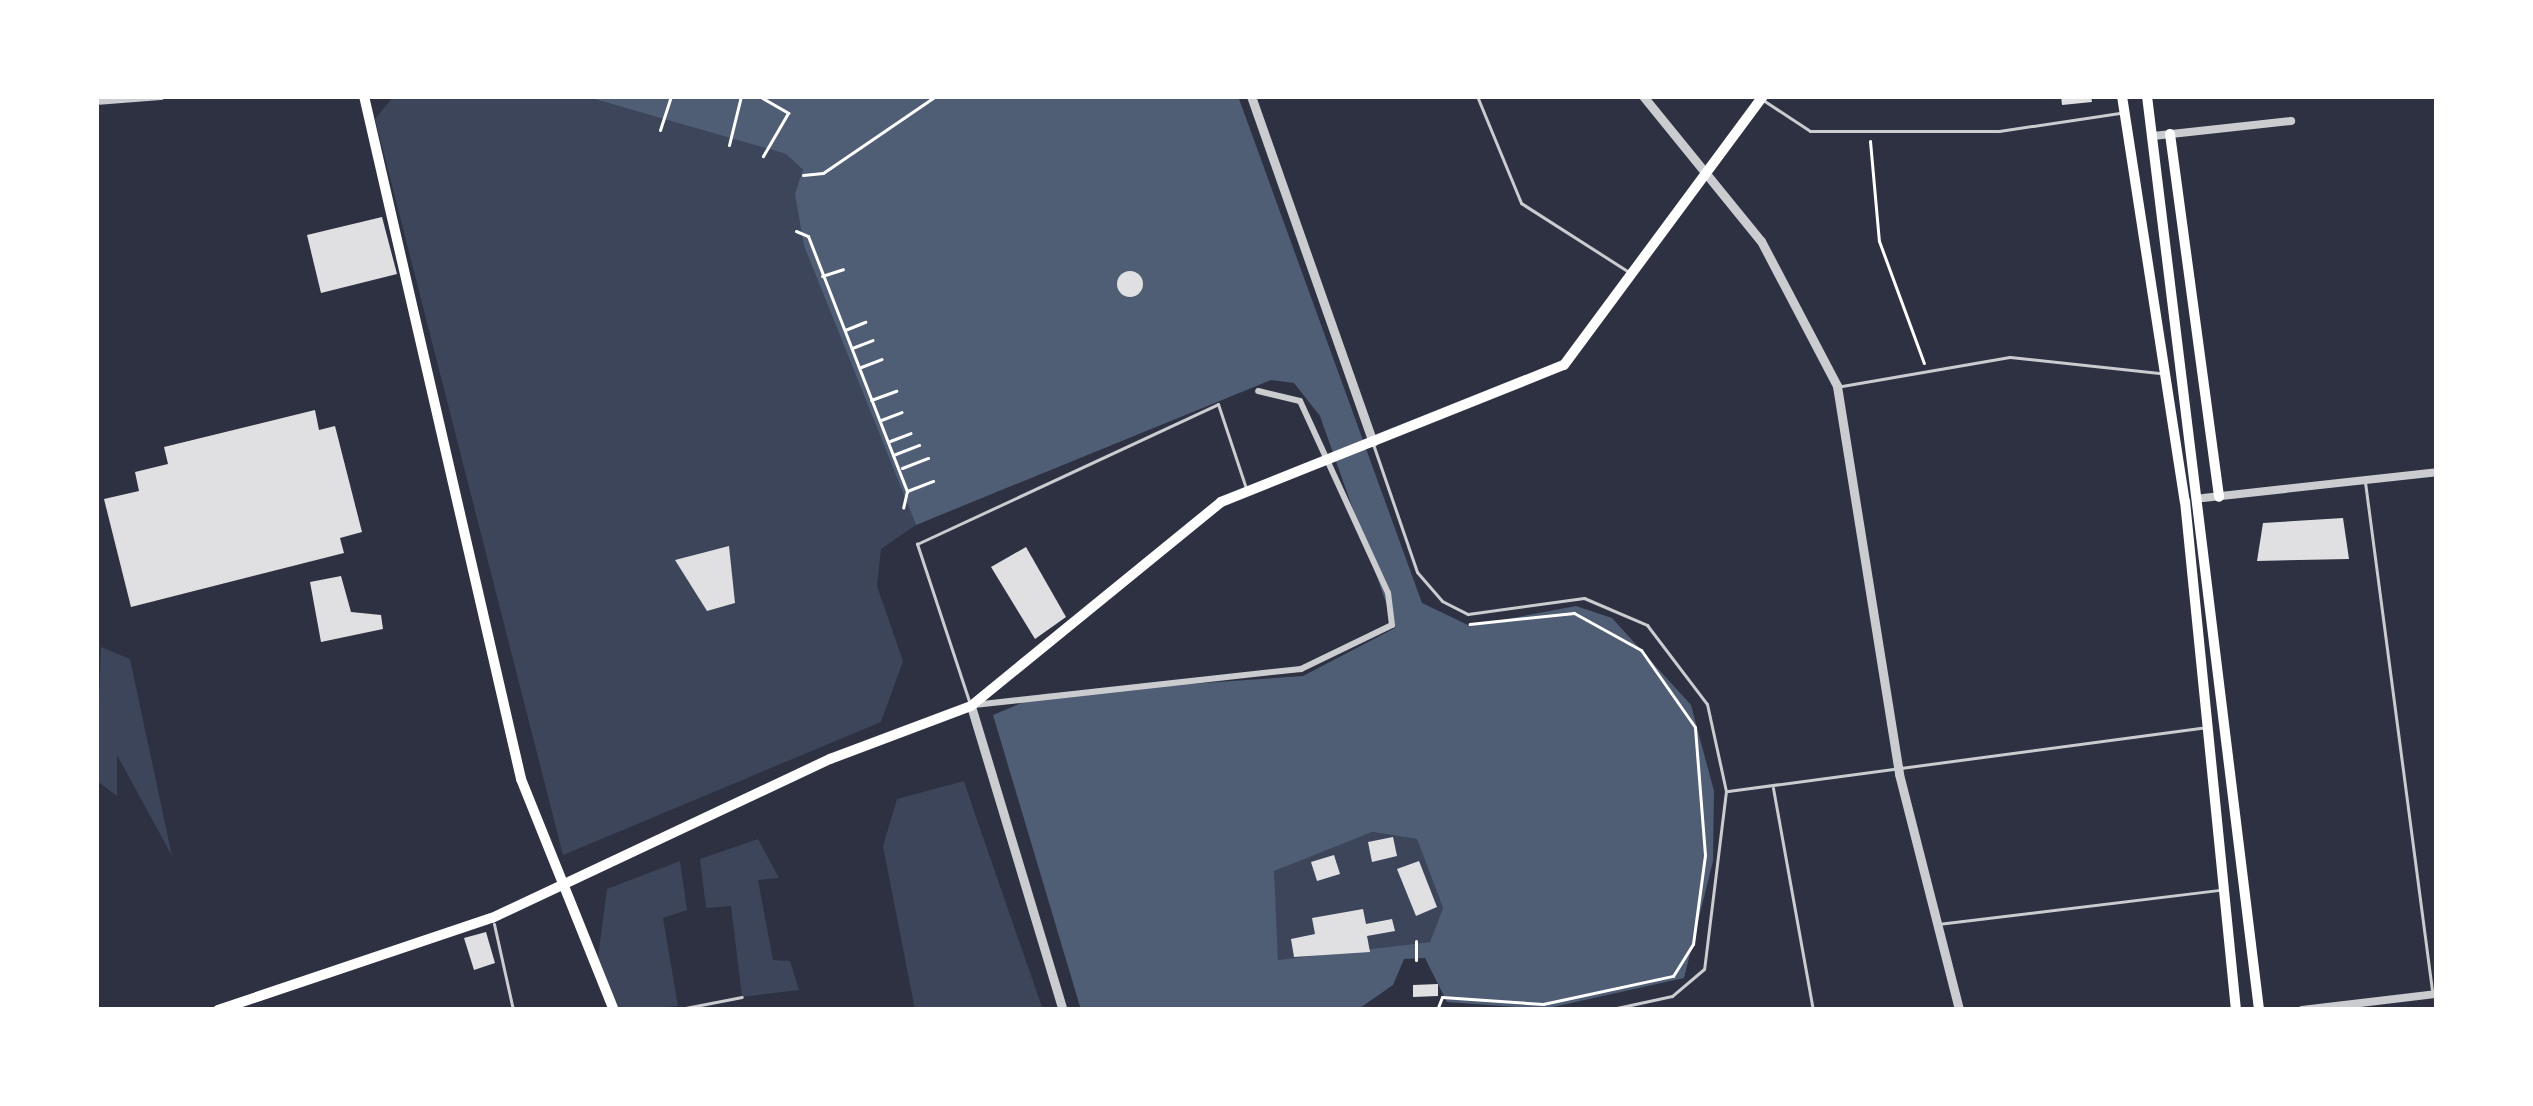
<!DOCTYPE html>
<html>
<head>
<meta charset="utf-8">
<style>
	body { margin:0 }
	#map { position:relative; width:2533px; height:1106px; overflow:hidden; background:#2d3142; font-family:"Noto Sans",sans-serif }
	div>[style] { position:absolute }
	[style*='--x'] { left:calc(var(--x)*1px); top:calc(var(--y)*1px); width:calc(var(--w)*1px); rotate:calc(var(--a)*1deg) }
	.green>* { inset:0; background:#3c4559 }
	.water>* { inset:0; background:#4f5d75 }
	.building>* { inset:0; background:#e0e0e3 }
	.round { border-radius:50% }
	.path>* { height:3px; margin:-1.5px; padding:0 1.5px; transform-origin:1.5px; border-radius:1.5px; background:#fff }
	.service>* { height:3px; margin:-1.5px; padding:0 1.5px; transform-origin:1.5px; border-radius:1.5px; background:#caccd0 }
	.pedestrian>* { height:6px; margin:-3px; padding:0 3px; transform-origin:3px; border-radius:3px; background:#caccd0 }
	.minor>* { height:8px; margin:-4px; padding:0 4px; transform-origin:4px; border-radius:4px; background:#caccd0 }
	.tertiary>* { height:9px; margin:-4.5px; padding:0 4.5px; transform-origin:4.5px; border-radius:4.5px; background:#caccd0 }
	.secondary>* { height:10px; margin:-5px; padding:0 5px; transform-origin:5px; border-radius:5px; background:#fff }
	.primary>* { height:10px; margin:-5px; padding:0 5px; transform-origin:5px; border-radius:5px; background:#fff }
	span { translate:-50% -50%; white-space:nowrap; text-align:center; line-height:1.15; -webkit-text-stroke:9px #fff; paint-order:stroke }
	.frame { position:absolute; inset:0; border:99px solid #fff; pointer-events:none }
</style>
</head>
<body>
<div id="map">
	<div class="green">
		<i style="clip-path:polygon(394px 96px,584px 96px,786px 154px,803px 170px,804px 246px,916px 525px,881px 549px,877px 586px,903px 661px,881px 722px,563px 855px,375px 119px)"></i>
		<i style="clip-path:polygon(101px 647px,130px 659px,172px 856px,117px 755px,117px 796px,96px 780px)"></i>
		<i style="clip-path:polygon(964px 781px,975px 814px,1043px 1010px,915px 1010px,883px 846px,897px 799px)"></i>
		<i style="clip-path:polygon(1371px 832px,1417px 839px,1443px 908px,1430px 942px,1278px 960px,1273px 870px)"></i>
		<i style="clip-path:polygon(758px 839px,779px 878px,758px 880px,773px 960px,790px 961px,799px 990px,742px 997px,731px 906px,706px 908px,700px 859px)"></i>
		<i style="clip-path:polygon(680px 861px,687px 910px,663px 918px,678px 1006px,619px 1010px,598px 957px,607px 889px)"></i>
	</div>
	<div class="water">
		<i style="clip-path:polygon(evenodd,584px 96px,1238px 96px,1422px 603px,1470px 626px,1576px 606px,1612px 618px,1691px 705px,1714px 791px,1713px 861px,1684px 978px,1544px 1009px,1447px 1002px,1425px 958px,1404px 959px,1393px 985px,1357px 1010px,1081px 1010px,993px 715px,1043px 694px,1303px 676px,1395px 628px,1320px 416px,1294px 383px,1271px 380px,916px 525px,804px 246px,795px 194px,803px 170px,786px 154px,584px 96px,1372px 832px,1417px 839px,1443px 908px,1430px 942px,1278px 960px,1274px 871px,1372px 832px)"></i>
	</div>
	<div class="building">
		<i style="clip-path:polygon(2061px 96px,2091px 96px,2092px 102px,2062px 105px)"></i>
		<i style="clip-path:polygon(382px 217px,397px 274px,321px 293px,307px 235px)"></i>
		<i class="round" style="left:1117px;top:271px;width:26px;height:26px"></i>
		<i style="clip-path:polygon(315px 410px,319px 430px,335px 426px,362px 532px,340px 538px,344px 553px,131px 607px,104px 499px,139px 491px,135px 472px,168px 464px,164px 447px)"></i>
		<i style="clip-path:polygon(2343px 518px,2349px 559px,2257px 561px,2263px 523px)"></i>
		<i style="clip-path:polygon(729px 546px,735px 603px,707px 611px,675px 560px)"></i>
		<i style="clip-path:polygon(1026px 547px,1066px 617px,1035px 639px,991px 567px)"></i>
		<i style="clip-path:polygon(341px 576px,351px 612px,381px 615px,383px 629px,321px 642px,310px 582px)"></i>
		<i style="clip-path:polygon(1393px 837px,1397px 856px,1372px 862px,1368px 842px)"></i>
		<i style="clip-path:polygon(1334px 855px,1340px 874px,1317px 881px,1311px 862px)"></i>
		<i style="clip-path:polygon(1419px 861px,1437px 907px,1416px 916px,1397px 869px)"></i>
		<i style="clip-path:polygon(1363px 909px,1366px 924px,1392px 919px,1395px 931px,1367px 936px,1370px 952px,1294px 957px,1291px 939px,1315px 934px,1312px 918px)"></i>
		<i style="clip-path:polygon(486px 932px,495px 963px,474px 970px,464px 938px)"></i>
		<i style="clip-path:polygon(1438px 984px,1438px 996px,1413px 997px,1413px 985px)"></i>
	</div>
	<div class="path">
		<i style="--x:759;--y:96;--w:34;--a:30"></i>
		<i style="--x:788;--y:113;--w:50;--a:120.2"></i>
		<i style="--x:660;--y:130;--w:36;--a:-72"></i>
		<i style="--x:1870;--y:141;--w:100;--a:84.9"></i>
		<i style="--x:1879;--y:241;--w:130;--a:69.8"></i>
		<i style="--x:729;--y:145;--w:50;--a:-76.2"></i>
		<i style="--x:803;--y:175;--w:20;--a:-6"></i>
		<i style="--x:823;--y:173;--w:137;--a:-34.3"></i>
		<i style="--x:796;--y:231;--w:13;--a:23"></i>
		<i style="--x:808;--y:236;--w:274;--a:68.8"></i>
		<i style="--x:907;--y:491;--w:17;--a:103"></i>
		<i style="--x:822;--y:276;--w:22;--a:-18"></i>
		<i style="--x:845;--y:330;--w:22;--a:-22"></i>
		<i style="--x:852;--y:348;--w:22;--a:-21"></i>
		<i style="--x:861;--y:367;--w:22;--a:-21"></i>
		<i style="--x:871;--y:400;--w:27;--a:-20"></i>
		<i style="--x:881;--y:420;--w:22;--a:-21"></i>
		<i style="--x:890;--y:441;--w:22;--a:-21"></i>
		<i style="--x:893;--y:455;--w:28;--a:-21"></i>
		<i style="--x:902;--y:468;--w:28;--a:-21"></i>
		<i style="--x:907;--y:491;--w:28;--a:-21"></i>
		<i style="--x:1416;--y:960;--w:19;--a:-90"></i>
		<i style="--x:1437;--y:1010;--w:14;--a:-69"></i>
		<i style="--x:1442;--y:997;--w:101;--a:4"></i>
		<i style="--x:1543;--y:1004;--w:133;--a:-12.2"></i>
		<i style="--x:1673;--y:976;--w:38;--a:-58"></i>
		<i style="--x:1693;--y:944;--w:90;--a:-82.3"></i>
		<i style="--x:1705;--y:855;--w:128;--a:-94.5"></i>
		<i style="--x:1695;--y:727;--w:94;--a:-125"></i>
		<i style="--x:1641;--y:650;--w:77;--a:-151.1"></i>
		<i style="--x:1574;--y:613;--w:105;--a:174"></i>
	</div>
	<div class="service">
		<i style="--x:1477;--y:96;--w:116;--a:67.6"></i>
		<i style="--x:1521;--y:203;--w:128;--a:32.6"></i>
		<i style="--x:1763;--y:100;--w:56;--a:33.4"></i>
		<i style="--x:1810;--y:131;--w:189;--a:0"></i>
		<i style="--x:1999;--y:131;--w:122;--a:-8.5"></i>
		<i style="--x:1842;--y:386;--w:170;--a:-9.8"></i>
		<i style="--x:2010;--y:357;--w:150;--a:6.1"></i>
		<i style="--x:1373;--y:444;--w:135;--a:71"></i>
		<i style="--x:1417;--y:572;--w:38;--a:49"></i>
		<i style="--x:1442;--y:601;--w:29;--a:27"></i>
		<i style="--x:1468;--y:614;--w:117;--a:-7.9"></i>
		<i style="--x:1584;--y:598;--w:69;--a:23.2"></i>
		<i style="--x:1647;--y:625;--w:99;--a:52.8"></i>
		<i style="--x:1707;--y:704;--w:89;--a:77.7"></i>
		<i style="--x:1726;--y:791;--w:179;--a:97"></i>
		<i style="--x:1704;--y:969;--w:42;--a:139.8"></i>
		<i style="--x:1672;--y:996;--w:66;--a:167.7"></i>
		<i style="--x:2365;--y:482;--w:512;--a:82.49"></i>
		<i style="--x:970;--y:704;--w:169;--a:-108.3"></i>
		<i style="--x:917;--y:544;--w:332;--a:-24.9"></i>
		<i style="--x:1218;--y:404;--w:89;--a:71.6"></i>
		<i style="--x:1773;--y:788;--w:226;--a:79.8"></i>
		<i style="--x:1728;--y:791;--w:478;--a:-7.6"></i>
		<i style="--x:494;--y:924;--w:88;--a:77.5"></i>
		<i style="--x:1938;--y:924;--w:284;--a:-6.9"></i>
		<i style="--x:675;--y:1010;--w:68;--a:-11"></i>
	</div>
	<div class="pedestrian">
		<i style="--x:974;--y:705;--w:329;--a:-6.3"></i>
		<i style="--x:1301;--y:669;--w:101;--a:-25.8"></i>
		<i style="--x:1392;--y:625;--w:32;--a:-97"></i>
		<i style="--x:1388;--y:593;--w:211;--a:-114.6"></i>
		<i style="--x:1300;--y:401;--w:43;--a:-166.6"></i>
	</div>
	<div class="minor">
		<i style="--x:96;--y:101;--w:65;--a:-4.4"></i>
		<i style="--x:2153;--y:136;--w:139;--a:-6.2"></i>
		<i style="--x:2203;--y:498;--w:235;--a:-6.3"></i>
		<i style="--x:2302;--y:1010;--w:136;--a:-6.8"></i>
	</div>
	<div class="tertiary">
		<i style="--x:1251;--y:96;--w:367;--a:70.6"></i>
		<i style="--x:1643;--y:96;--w:187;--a:50.9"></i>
		<i style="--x:1761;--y:241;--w:164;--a:62.3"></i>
		<i style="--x:1837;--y:386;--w:393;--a:80.9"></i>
		<i style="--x:1899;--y:774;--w:244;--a:75.7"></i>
		<i style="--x:971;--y:706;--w:318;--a:73.2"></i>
	</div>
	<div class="secondary">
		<i style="--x:364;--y:96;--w:701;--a:77.05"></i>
		<i style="--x:521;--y:779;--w:249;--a:68.1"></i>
		<i style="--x:2170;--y:134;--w:366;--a:82.3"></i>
		<i style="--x:218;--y:1010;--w:289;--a:-18.6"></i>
		<i style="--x:492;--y:918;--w:374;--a:-25.2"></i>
		<i style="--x:830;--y:759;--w:151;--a:-20.6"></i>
		<i style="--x:971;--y:706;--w:323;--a:-39.2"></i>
		<i style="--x:1221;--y:502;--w:369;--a:-21.8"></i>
		<i style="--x:1564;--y:365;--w:335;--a:-53.5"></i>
	</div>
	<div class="primary">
		<i style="--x:2122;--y:96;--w:410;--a:81.2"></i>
		<i style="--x:2185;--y:501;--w:512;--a:84.28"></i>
		<i style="--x:2147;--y:96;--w:921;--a:83.01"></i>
	</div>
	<div class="frame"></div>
</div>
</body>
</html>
